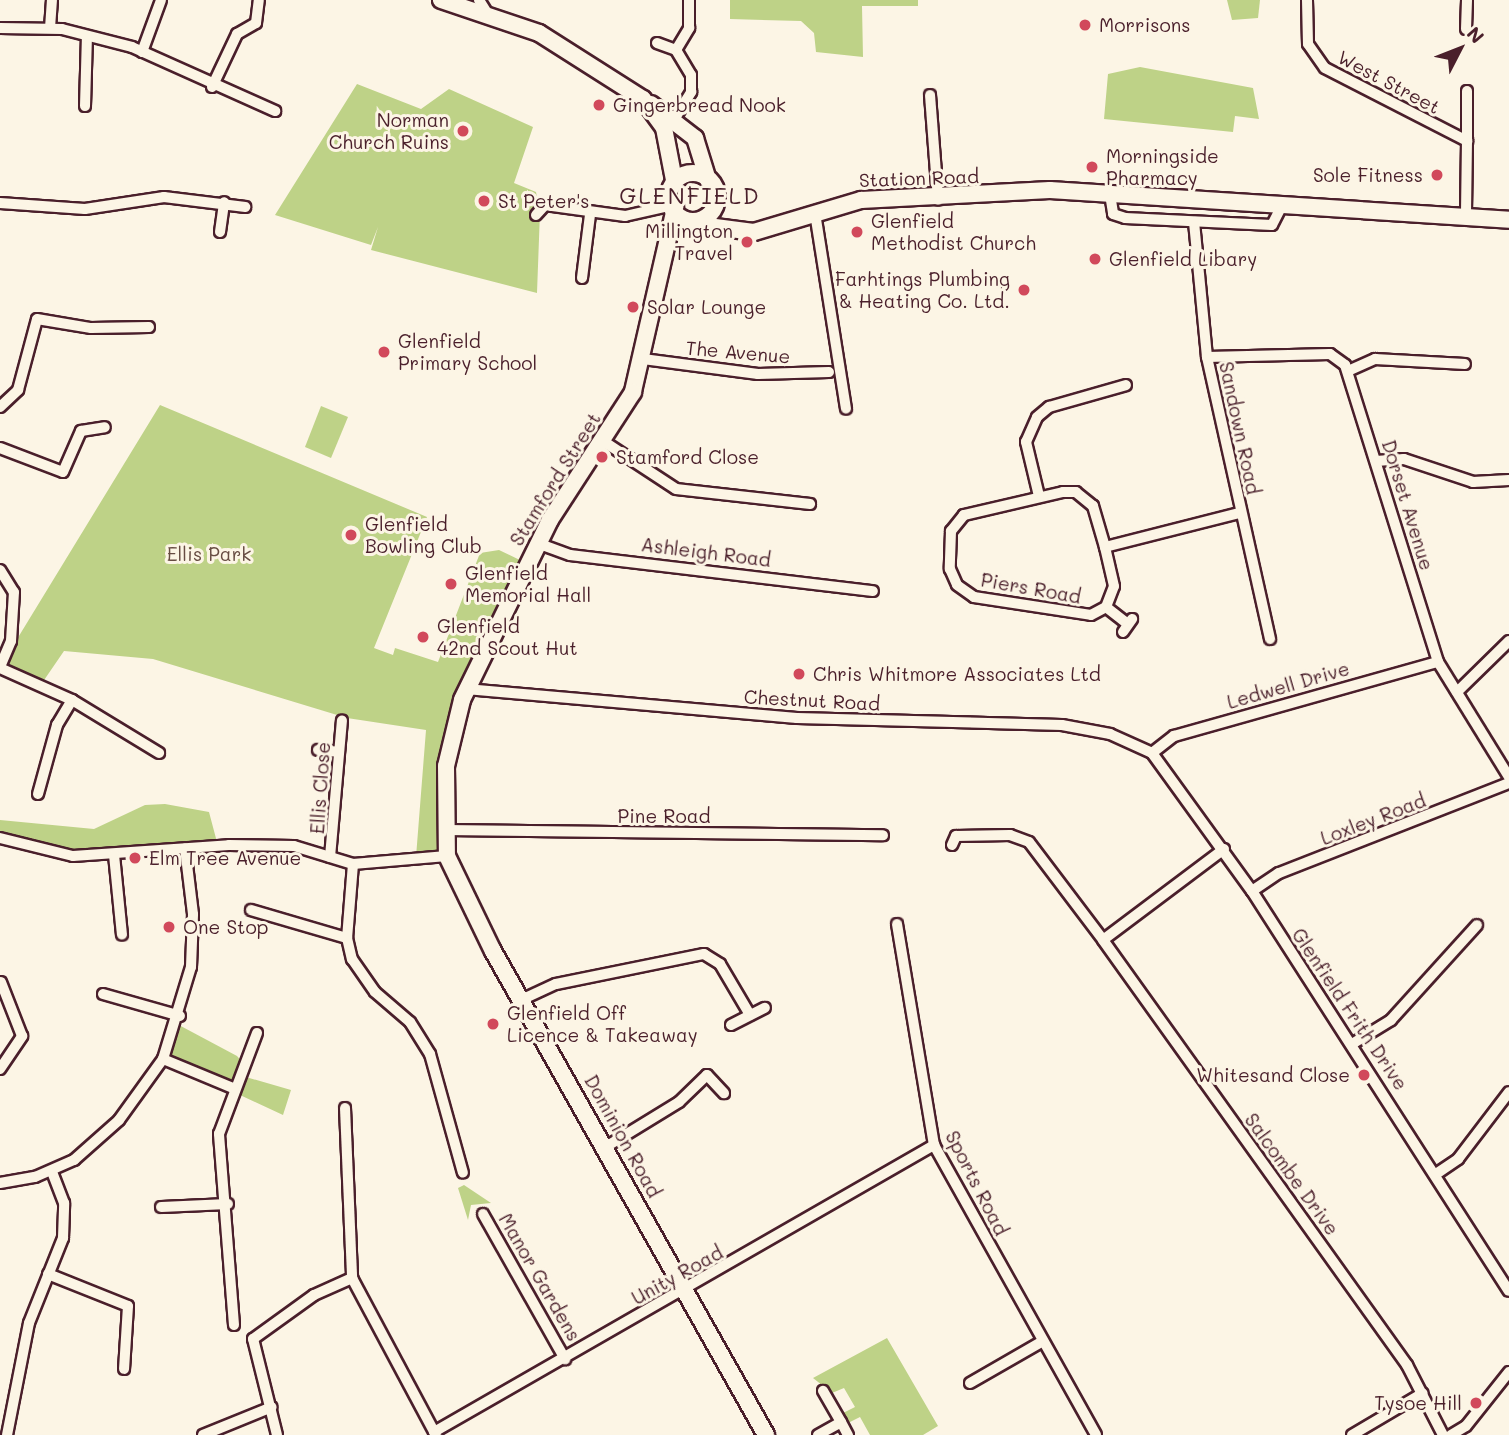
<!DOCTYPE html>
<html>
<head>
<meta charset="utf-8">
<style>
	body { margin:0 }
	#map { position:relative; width:1509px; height:1435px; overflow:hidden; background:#fcf5e5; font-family:Mali,sans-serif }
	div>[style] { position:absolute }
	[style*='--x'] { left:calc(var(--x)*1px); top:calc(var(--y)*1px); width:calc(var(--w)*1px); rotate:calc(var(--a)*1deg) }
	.green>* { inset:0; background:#bed287 }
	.roads { filter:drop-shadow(2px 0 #4a1f2b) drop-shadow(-2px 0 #4a1f2b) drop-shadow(0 2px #4a1f2b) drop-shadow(0 -2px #4a1f2b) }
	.street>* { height:10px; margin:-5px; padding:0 5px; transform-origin:5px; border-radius:5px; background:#fcf5e5 }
	.secondary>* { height:16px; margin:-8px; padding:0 8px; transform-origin:8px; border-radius:8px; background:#fcf5e5 }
	.secondary>.ring { margin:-8px; padding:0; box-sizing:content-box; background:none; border:16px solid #fcf5e5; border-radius:50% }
	.dots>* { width:19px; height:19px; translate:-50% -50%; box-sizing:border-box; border:4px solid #fcf5e5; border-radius:50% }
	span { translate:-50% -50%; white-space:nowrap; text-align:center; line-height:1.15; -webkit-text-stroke:6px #fcf5e5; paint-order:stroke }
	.poi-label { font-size:19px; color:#4a1f2b }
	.left { translate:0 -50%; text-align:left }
	.right { translate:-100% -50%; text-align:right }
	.street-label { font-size:19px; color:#4a1f2b }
	.park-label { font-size:19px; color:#674c42 }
	.quarter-label { font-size:23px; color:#4a1f2b; letter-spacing:2px }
	.north { position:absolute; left:1425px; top:14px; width:70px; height:70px; -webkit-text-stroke:5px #fcf5e5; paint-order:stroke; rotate:48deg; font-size:19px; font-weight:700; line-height:28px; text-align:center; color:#4a1f2b }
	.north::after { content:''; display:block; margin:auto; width:24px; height:32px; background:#4a1f2b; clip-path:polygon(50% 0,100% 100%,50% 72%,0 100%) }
</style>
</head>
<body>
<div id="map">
	<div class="green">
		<i style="clip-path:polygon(730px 0,918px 0,918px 6px,862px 6px,863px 57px,816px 52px,814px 33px,801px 21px,730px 19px)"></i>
		<i style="clip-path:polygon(1227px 0,1260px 0,1258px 18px,1232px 20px)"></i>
		<i style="clip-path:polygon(1140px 67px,1253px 88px,1259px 119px,1235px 116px,1233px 132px,1104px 119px,1108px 74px)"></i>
		<i style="clip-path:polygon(357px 84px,421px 109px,449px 89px,533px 127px,514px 183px,536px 192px,540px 212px,537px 293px,371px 250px,378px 227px,371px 245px,275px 215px)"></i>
		<i style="clip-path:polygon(160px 405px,427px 517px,374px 648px,393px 655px,395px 648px,438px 662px,480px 553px,499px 550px,526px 563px,451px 732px,447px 856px,416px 857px,426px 730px,347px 718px,153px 659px,64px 651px,40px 686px,0 667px)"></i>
		<i style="clip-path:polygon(321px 406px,348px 417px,331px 458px,305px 447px)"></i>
		<i style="clip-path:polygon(165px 804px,209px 812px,218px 846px,80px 856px,0 838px,0 820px,94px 829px,145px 805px)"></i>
		<i style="clip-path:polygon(177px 1024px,237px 1056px,244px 1064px,239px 1075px,291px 1090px,283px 1115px,163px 1059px)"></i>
		<i style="clip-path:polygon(464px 1185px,491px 1203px,471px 1205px,468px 1220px,458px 1188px)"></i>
		<i style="clip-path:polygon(887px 1338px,938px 1426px,923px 1435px,870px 1435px,860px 1417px,846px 1424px,841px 1414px,855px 1407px,844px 1388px,832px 1393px,813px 1378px)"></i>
	</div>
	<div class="roads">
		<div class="street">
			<i style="--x:479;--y:0;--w:15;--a:58"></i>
			<i style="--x:1307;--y:0;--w:44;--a:88.7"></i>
			<i style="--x:1308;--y:44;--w:29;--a:55"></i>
			<i style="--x:1325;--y:68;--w:160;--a:27.2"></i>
			<i style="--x:1467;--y:141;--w:72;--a:90.8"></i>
			<i style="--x:0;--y:28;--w:62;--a:0.9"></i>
			<i style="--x:62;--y:29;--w:72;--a:14.4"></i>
			<i style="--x:132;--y:47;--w:157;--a:24.1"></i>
			<i style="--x:50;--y:28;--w:28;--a:-86"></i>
			<i style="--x:1466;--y:29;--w:29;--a:-88"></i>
			<i style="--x:657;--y:43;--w:20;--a:20"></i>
			<i style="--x:142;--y:52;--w:55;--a:-69.9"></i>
			<i style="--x:212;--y:87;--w:59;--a:-64.7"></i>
			<i style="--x:237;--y:34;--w:22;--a:-30"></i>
			<i style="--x:256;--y:23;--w:23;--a:-83"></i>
			<i style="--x:930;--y:95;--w:105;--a:85.6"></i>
			<i style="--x:85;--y:106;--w:70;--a:-88.4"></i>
			<i style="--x:675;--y:118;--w:31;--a:-58"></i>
			<i style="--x:691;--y:92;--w:17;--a:-90"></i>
			<i style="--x:691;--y:75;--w:29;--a:-121"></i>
			<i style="--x:676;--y:50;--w:26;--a:-59"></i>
			<i style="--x:689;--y:28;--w:28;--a:-90"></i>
			<i style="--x:1467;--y:141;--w:50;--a:-90"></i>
			<i style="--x:1110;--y:194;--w:20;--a:81"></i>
			<i style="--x:1113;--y:214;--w:13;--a:18"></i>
			<i style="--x:1125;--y:218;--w:147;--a:2.7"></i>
			<i style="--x:1272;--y:225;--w:18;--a:-63"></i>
			<i style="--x:0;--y:203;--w:85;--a:4"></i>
			<i style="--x:85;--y:209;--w:80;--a:-8.6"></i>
			<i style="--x:164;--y:197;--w:82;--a:7"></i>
			<i style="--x:815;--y:213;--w:198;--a:81"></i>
			<i style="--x:536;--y:215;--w:13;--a:-48"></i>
			<i style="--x:545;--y:205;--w:81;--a:7.8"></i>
			<i style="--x:625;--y:216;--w:49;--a:-12.9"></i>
			<i style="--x:1194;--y:222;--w:136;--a:84.5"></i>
			<i style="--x:1207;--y:357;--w:289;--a:77.4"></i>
			<i style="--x:220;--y:232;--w:30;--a:-82"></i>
			<i style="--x:582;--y:278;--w:64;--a:-82.8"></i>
			<i style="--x:1207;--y:357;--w:123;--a:-1.4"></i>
			<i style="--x:1330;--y:354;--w:19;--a:36"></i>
			<i style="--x:1345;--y:365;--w:311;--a:72.6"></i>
			<i style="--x:1438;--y:662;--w:135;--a:58.3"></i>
			<i style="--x:643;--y:359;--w:116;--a:7.4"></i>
			<i style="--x:758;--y:374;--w:71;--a:-1.6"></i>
			<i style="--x:1348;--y:371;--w:30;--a:-24"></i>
			<i style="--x:1375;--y:359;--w:90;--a:3.2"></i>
			<i style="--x:0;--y:407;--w:25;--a:-43"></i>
			<i style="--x:18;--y:390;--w:73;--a:-75"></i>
			<i style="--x:37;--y:319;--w:55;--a:9.5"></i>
			<i style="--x:91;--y:328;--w:58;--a:-1"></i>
			<i style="--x:603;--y:441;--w:87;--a:33.3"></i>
			<i style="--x:676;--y:489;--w:135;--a:6.4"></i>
			<i style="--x:0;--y:448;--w:67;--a:20.9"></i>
			<i style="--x:63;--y:472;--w:45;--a:-66.3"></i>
			<i style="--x:81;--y:431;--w:24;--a:-9"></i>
			<i style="--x:1376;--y:461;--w:28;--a:-4"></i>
			<i style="--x:1404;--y:459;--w:73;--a:18.4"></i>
			<i style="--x:1473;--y:482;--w:36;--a:-3"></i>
			<i style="--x:1039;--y:496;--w:56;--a:-103.5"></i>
			<i style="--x:1026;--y:442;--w:27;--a:-66"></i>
			<i style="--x:1037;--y:417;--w:16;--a:-40"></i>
			<i style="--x:1049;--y:407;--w:80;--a:-15.9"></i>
			<i style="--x:537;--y:543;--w:35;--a:20"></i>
			<i style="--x:570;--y:555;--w:305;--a:6.8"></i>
			<i style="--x:1105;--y:547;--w:43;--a:-106.3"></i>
			<i style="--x:1093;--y:506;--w:22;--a:-141"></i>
			<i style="--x:1076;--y:492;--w:13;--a:180"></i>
			<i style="--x:1063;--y:492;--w:102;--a:166.9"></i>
			<i style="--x:964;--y:515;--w:21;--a:129"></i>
			<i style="--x:951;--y:531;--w:38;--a:92"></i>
			<i style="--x:950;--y:569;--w:17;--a:66"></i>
			<i style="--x:957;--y:585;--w:21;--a:35"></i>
			<i style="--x:974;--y:597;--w:118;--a:8.7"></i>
			<i style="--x:1091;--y:615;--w:17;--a:-28"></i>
			<i style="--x:1106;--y:607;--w:22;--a:-69"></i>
			<i style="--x:1114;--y:586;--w:40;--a:-103"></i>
			<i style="--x:1105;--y:547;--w:138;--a:-14.2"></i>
			<i style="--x:0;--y:570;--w:26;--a:58"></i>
			<i style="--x:14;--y:592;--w:49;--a:93.5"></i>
			<i style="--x:11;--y:641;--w:28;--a:113"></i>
			<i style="--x:1106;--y:607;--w:24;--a:38"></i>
			<i style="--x:1123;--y:632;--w:16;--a:-55"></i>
			<i style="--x:0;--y:668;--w:79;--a:24"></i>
			<i style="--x:72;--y:700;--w:102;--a:31.3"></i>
			<i style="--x:466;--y:689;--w:332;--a:5"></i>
			<i style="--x:797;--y:718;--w:265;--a:1.5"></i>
			<i style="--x:1062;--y:725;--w:49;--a:10.6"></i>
			<i style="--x:1110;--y:734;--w:46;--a:24.3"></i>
			<i style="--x:1152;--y:753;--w:170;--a:54.1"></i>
			<i style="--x:1252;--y:891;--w:475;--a:57.3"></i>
			<i style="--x:1457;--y:692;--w:73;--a:-44.4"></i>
			<i style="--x:318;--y:750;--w:21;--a:5"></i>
			<i style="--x:1152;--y:753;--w:28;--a:-38"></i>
			<i style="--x:1174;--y:736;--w:274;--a:-15.7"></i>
			<i style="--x:38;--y:794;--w:72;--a:-74.6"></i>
			<i style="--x:57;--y:725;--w:29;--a:-59"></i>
			<i style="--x:446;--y:830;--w:437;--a:0.7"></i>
			<i style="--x:0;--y:838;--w:75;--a:13.9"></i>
			<i style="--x:73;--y:856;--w:156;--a:-4"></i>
			<i style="--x:229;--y:845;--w:65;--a:0.9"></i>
			<i style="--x:294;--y:846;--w:62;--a:17"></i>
			<i style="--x:353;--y:864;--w:94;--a:-4.9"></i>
			<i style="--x:952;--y:845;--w:10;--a:-66"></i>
			<i style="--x:956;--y:836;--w:54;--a:-1.1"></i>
			<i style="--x:1010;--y:835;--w:20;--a:20"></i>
			<i style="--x:1029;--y:842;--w:123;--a:52.9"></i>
			<i style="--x:1224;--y:849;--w:151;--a:143.1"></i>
			<i style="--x:1103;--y:940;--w:523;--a:54.42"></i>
			<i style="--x:1407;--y:1365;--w:79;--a:62.8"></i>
			<i style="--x:114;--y:855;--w:80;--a:84.3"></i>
			<i style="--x:330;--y:857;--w:137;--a:-85"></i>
			<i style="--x:353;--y:864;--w:74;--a:94.6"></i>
			<i style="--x:347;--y:938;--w:22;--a:77"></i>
			<i style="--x:352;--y:959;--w:40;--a:55.1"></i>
			<i style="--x:375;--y:992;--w:46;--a:40.6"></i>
			<i style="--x:410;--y:1022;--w:38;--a:58"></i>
			<i style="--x:430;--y:1054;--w:123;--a:74.5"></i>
			<i style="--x:1252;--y:891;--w:32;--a:-34"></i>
			<i style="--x:1279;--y:873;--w:247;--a:-21.4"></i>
			<i style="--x:251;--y:910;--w:100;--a:16.3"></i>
			<i style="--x:897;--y:924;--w:224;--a:80.5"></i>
			<i style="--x:934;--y:1145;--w:332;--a:60.8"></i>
			<i style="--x:103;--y:994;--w:80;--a:15.9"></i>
			<i style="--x:521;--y:1000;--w:38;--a:-25"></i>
			<i style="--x:556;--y:984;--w:151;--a:-11.5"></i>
			<i style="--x:704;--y:954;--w:19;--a:32"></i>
			<i style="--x:720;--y:964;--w:59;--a:59.5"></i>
			<i style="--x:731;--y:1025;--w:38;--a:-27"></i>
			<i style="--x:1352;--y:1044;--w:46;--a:-31.6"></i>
			<i style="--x:1391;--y:1020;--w:128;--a:-47.8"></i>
			<i style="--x:163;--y:1059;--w:76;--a:22.5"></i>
			<i style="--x:0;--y:1069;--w:40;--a:-56"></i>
			<i style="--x:22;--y:1036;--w:58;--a:-111.3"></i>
			<i style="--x:345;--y:1108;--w:170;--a:87.6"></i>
			<i style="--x:352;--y:1278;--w:178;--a:61.9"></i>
			<i style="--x:604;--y:1148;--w:88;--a:-31.5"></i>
			<i style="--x:679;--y:1102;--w:39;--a:-44"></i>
			<i style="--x:707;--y:1075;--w:25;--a:47"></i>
			<i style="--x:1436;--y:1174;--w:27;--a:-34"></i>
			<i style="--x:1458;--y:1159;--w:84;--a:-52.7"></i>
			<i style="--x:0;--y:1183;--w:36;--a:-10"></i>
			<i style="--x:35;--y:1177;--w:43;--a:-23.6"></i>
			<i style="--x:74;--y:1160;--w:60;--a:-41.6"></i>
			<i style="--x:119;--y:1120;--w:75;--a:-54.2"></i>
			<i style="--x:163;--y:1059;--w:96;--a:-73.1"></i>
			<i style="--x:191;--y:967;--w:53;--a:-87.8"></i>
			<i style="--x:193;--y:914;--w:66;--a:-96.9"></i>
			<i style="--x:161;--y:1207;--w:67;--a:-2.6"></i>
			<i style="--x:483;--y:1214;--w:167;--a:60.5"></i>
			<i style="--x:48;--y:1274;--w:86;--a:21.8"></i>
			<i style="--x:128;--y:1306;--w:63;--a:93.6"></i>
			<i style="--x:234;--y:1325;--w:192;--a:-94.5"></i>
			<i style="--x:219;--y:1134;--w:108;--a:-69.4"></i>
			<i style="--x:970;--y:1383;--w:84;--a:-29.9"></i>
			<i style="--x:841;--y:1422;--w:15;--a:62"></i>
			<i style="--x:434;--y:1432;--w:577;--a:-29.86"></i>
			<i style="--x:7;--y:1435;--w:114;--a:-78.9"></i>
			<i style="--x:29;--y:1323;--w:92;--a:-68.2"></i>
			<i style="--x:63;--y:1238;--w:35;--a:-88"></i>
			<i style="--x:64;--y:1203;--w:33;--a:-111"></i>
			<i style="--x:203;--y:1435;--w:74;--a:-22.1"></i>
			<i style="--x:277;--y:1435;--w:99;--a:-104"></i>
			<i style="--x:253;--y:1339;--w:75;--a:-35.8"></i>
			<i style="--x:314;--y:1295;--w:42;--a:-24.1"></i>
			<i style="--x:818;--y:1435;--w:26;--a:-29"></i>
			<i style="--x:841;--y:1422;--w:36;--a:-120"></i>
			<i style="--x:1352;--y:1435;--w:82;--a:-30.6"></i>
			<i style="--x:1451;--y:1435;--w:17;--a:-31"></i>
			<i style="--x:1466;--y:1426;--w:69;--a:-51.5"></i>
		</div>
		<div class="secondary">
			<i style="--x:441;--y:0;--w:103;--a:18.6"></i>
			<i style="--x:539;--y:33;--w:123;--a:32.4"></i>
			<i style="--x:643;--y:99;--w:36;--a:54"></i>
			<i style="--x:664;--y:128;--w:53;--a:79.1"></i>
			<i style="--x:651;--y:104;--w:56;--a:37.7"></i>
			<i style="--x:695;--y:138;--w:44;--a:72.8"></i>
			<i class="ring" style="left:669px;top:173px;width:32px;height:32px"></i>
			<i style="--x:675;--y:208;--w:189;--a:102.9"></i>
			<i style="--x:633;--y:392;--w:153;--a:123"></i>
			<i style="--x:550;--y:520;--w:200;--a:116.1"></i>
			<i style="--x:462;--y:700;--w:68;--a:103.6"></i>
			<i style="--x:446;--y:766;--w:90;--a:89.4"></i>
			<i style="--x:447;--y:856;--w:106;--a:64.2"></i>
			<i style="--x:493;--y:951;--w:556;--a:60.57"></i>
			<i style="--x:700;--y:225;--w:54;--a:7.4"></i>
			<i style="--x:754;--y:232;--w:112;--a:-16.7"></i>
			<i style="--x:861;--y:200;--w:189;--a:-3"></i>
			<i style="--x:1050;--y:190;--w:460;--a:3.7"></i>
		</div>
	</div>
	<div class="dots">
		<i style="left:1085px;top:25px;background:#d1495b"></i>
		<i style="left:599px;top:105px;background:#d1495b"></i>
		<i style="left:463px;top:131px;background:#d1495b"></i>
		<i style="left:1092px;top:167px;background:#d1495b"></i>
		<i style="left:1437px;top:175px;background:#d1495b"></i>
		<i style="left:484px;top:201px;background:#d1495b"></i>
		<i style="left:857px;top:232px;background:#d1495b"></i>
		<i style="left:747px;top:242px;background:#d1495b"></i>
		<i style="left:1095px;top:259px;background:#d1495b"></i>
		<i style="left:1024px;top:290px;background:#d1495b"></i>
		<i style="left:633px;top:307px;background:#d1495b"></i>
		<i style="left:384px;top:352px;background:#d1495b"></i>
		<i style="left:602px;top:457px;background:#d1495b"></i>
		<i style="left:351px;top:535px;background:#d1495b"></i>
		<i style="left:451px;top:584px;background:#d1495b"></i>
		<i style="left:423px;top:637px;background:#d1495b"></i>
		<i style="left:799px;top:674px;background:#d1495b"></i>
		<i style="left:135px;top:858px;background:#d1495b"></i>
		<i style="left:169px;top:927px;background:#d1495b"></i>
		<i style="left:493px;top:1024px;background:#d1495b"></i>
		<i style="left:1364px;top:1075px;background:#d1495b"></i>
		<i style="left:1476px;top:1403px;background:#d1495b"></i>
	</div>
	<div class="poi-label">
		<span class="left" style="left:1099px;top:25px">Morrisons</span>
		<span class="left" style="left:613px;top:105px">Gingerbread Nook</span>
		<span class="right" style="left:449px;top:131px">Norman<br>Church Ruins</span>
		<span class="left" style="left:1106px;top:167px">Morningside<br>Pharmacy</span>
		<span class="right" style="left:1423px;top:175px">Sole Fitness</span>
		<span class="left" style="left:498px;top:201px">St Peter's</span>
		<span class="left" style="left:871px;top:232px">Glenfield<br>Methodist Church</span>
		<span class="right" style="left:733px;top:242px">Millington<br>Travel</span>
		<span class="left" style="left:1109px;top:259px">Glenfield Libary</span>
		<span class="right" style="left:1010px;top:290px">Farhtings Plumbing<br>&amp; Heating Co. Ltd.</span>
		<span class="left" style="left:647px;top:307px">Solar Lounge</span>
		<span class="left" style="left:398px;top:352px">Glenfield<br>Primary School</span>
		<span class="left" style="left:616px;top:457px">Stamford Close</span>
		<span class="left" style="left:365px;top:535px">Glenfield<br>Bowling Club</span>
		<span class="left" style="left:465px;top:584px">Glenfield<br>Memorial Hall</span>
		<span class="left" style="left:437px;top:637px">Glenfield<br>42nd Scout Hut</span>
		<span class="left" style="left:813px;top:674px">Chris Whitmore Associates Ltd</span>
		<span class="left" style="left:149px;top:858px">Elm Tree Avenue</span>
		<span class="left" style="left:183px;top:927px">One Stop</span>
		<span class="left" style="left:507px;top:1024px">Glenfield Off<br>Licence &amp; Takeaway</span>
		<span class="right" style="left:1350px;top:1075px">Whitesand Close</span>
		<span class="right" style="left:1462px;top:1403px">Tysoe Hill</span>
	</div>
	<div class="street-label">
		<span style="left:1389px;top:82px;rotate:28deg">West Street</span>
		<span style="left:919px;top:178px;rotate:-2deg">Station Road</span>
		<span style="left:738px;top:352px;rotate:5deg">The Avenue</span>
		<span style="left:1240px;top:428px;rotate:78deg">Sandown Road</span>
		<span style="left:555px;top:479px;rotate:-58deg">Stamford Street</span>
		<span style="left:1408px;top:505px;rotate:73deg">Dorset Avenue</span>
		<span style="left:706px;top:552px;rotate:7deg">Ashleigh Road</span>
		<span style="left:1031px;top:588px;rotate:10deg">Piers Road</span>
		<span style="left:1288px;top:685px;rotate:-16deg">Ledwell Drive</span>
		<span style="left:812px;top:700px;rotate:3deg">Chestnut Road</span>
		<span style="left:320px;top:788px;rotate:-86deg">Ellis Close</span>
		<span style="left:664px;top:816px">Pine Road</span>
		<span style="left:1373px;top:819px;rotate:-21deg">Loxley Road</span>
		<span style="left:1350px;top:1009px;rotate:56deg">Glenfield Frith Drive</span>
		<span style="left:623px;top:1136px;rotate:61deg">Dominion Road</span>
		<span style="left:1292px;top:1174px;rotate:54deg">Salcombe Drive</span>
		<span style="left:977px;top:1183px;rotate:63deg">Sports Road</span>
		<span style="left:677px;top:1275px;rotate:-29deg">Unity Road</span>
		<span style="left:540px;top:1277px;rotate:60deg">Manor Gardens</span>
	</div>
	<div class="park-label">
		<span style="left:209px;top:554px">Ellis Park</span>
	</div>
	<div class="quarter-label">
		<span style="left:690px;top:195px">GLENFIELD</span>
	</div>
	<div class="north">N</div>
</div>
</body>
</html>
